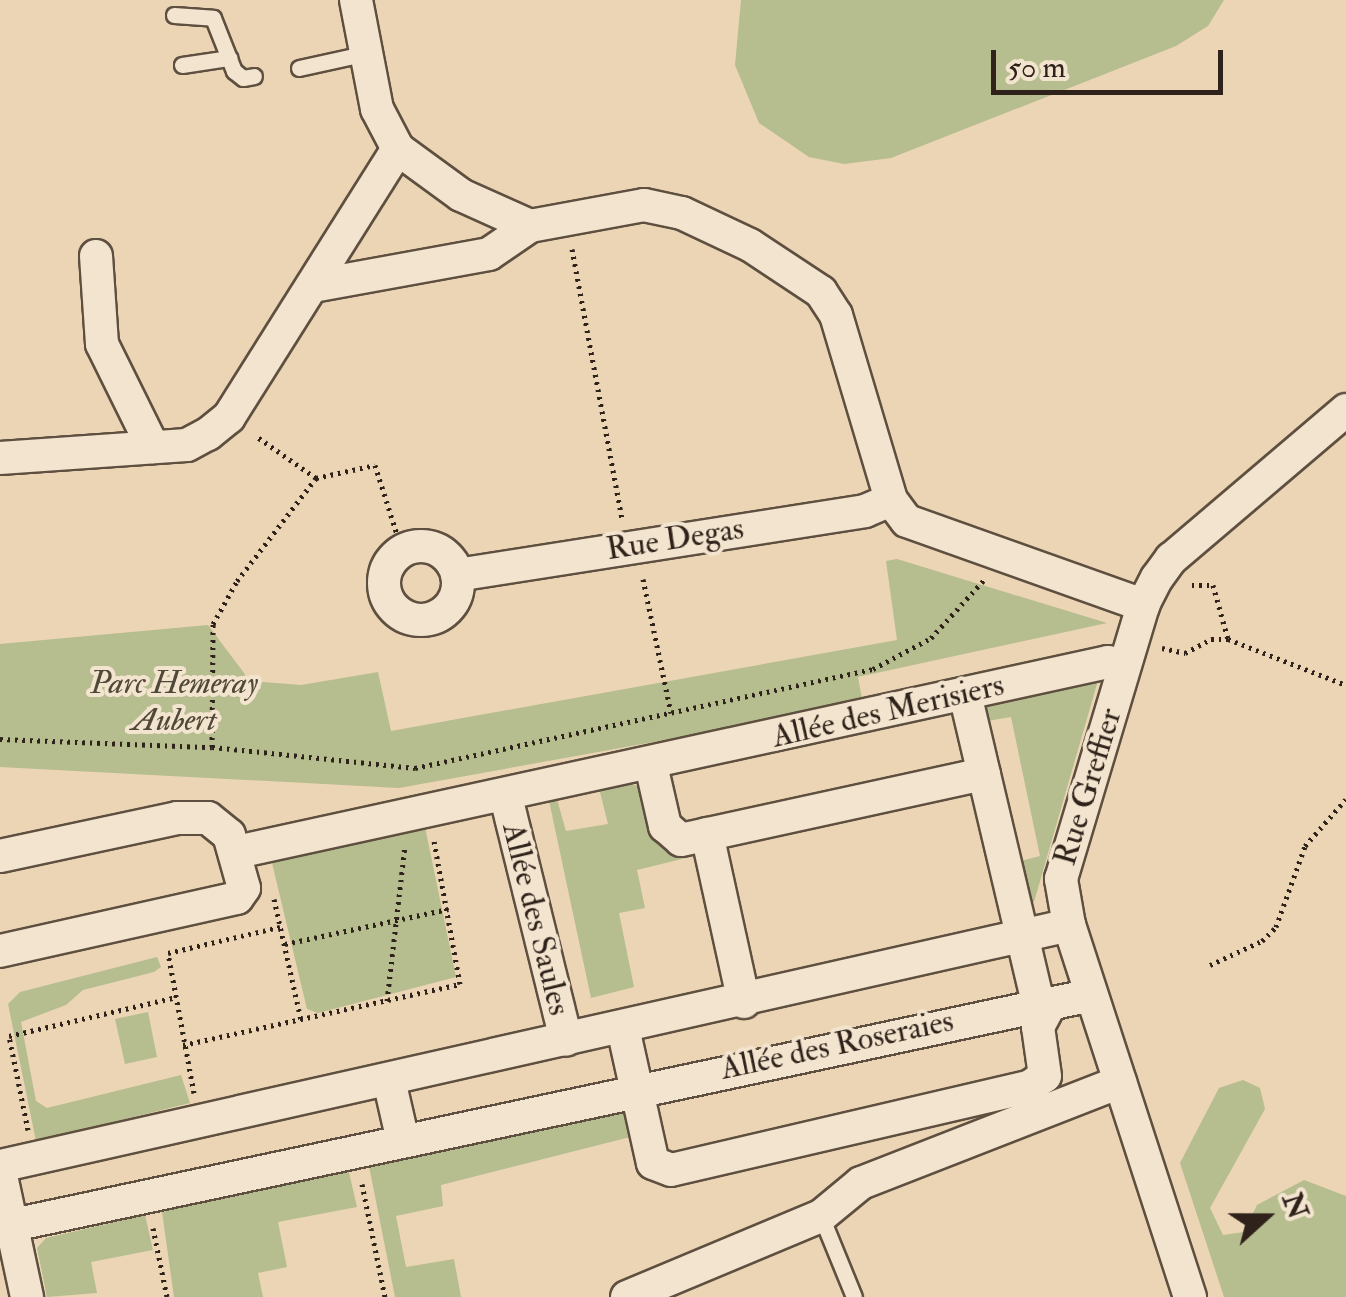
<!DOCTYPE html>
<html>
<head>
<meta charset="utf-8">
<style>
	body { margin:0 }
	#map { position:relative; width:1346px; height:1297px; overflow:hidden; background:#ebd5b4; font-family:"IM FELL Double Pica",serif }
	div>[style] { position:absolute }
	[style*='--x'] { left:calc(var(--x)*1px); top:calc(var(--y)*1px); width:calc(var(--w)*1px); rotate:calc(var(--a)*1deg) }
	.green>* { inset:0; background:#b6bd8e }
	.path>* { height:5px; margin-top:-2.5px; transform-origin:0; background:repeating-linear-gradient(90deg,#2f221a 0 2.5px,transparent 0 7.5px) }
	.roads { filter:drop-shadow(2px 0 #5e4f40) drop-shadow(-2px 0 #5e4f40) drop-shadow(0 2px #5e4f40) drop-shadow(0 -2px #5e4f40) }
	.lane>* { height:15px; margin:-7.5px; padding:0 7.5px; transform-origin:7.5px; border-radius:7.5px; background:#f2e4ce }
	.street>* { height:32px; margin:-16px; padding:0 16px; transform-origin:16px; border-radius:16px; background:#f2e4ce }
	.street>.ring { margin:-16px; padding:0; box-sizing:content-box; background:none; border:32px solid #f2e4ce; border-radius:50% }
	span { translate:-50% -50%; white-space:nowrap; text-align:center; line-height:1.15; -webkit-text-stroke:8px #f2e4ce; paint-order:stroke }
	.street-label { font-size:32px; color:#2f221a }
	.park-label { font-size:32px; color:#514937; font-style:italic }
	.north { position:absolute; left:1216px; top:1167px; width:100px; height:100px; -webkit-text-stroke:8px #f2e4ce; paint-order:stroke; rotate:69deg; font-size:28px; font-weight:700; line-height:40px; text-align:center; color:#2f221a }
	.north::after { content:''; display:block; margin:auto; width:35px; height:45px; background:#2f221a; clip-path:polygon(50% 0,100% 100%,50% 72%,0 100%) }
	.scale { position:absolute; left:991px; top:50px; width:232px; height:45px; box-sizing:border-box; border:5px solid #2f221a; border-top:0; padding-left:12px; font-size:30px; line-height:35px; white-space:nowrap; color:#2f221a; -webkit-text-stroke:8px #f2e4ce; paint-order:stroke }
</style>
</head>
<body>
<div id="map">
	<div class="green">
		<i style="clip-path:polygon(741px 0,1224px 0,1208px 26px,1176px 46px,891px 158px,844px 164px,809px 157px,759px 123px,735px 65px)"></i>
		<i style="clip-path:polygon(897px 559px,1107px 623px,858px 677px,863px 704px,399px 788px,0 767px,0 644px,208px 625px,250px 681px,301px 685px,378px 672px,391px 731px,897px 640px,886px 561px)"></i>
		<i style="clip-path:polygon(1099px 677px,1034px 902px,1028px 904px,1017px 862px,1040px 856px,1011px 717px,987px 721px,984px 707px)"></i>
		<i style="clip-path:polygon(629px 783px,637px 786px,657px 843px,668px 853px,698px 855px,637px 870px,645px 908px,619px 913px,634px 987px,591px 998px,548px 796px,556px 796px,566px 831px,608px 824px,599px 788px)"></i>
		<i style="clip-path:polygon(425px 827px,456px 977px,318px 1013px,307px 1009px,272px 863px)"></i>
		<i style="clip-path:polygon(157px 957px,161px 967px,154px 972px,83px 990px,66px 1005px,21px 1022px,36px 1101px,47px 1108px,181px 1075px,190px 1103px,36px 1141px,8px 1004px,20px 992px)"></i>
		<i style="clip-path:polygon(148px 1012px,157px 1057px,125px 1064px,115px 1019px)"></i>
		<i style="clip-path:polygon(1243px 1080px,1260px 1088px,1265px 1109px,1210px 1208px,1223px 1235px,1244px 1232px,1257px 1205px,1304px 1180px,1346px 1196px,1346px 1297px,1224px 1297px,1180px 1163px,1219px 1088px)"></i>
		<i style="clip-path:polygon(621px 1105px,634px 1136px,441px 1185px,443px 1206px,396px 1216px,406px 1267px,454px 1259px,461px 1297px,395px 1297px,369px 1166px)"></i>
		<i style="clip-path:polygon(348px 1168px,357px 1207px,278px 1222px,287px 1267px,258px 1273px,263px 1297px,174px 1297px,162px 1212px)"></i>
		<i style="clip-path:polygon(145px 1215px,153px 1250px,91px 1262px,97px 1293px,47px 1297px,37px 1248px,46px 1238px)"></i>
	</div>
	<div class="path">
		<i style="--x:572;--y:249;--w:274;--a:79.5"></i>
		<i style="--x:316;--y:478;--w:60;--a:-12.4"></i>
		<i style="--x:375;--y:465;--w:89;--a:72.4"></i>
		<i style="--x:643;--y:579;--w:137;--a:78.2"></i>
		<i style="--x:1192;--y:585;--w:21;--a:0"></i>
		<i style="--x:1213;--y:585;--w:56;--a:74.5"></i>
		<i style="--x:1162;--y:648;--w:24;--a:12"></i>
		<i style="--x:1185;--y:653;--w:30;--a:-28"></i>
		<i style="--x:1211;--y:639;--w:17;--a:0"></i>
		<i style="--x:1228;--y:639;--w:127;--a:21.3"></i>
		<i style="--x:0;--y:739;--w:212;--a:2.2"></i>
		<i style="--x:212;--y:747;--w:123;--a:-89.5"></i>
		<i style="--x:213;--y:624;--w:49;--a:-60.8"></i>
		<i style="--x:237;--y:581;--w:130;--a:-52.5"></i>
		<i style="--x:316;--y:478;--w:73;--a:-145"></i>
		<i style="--x:212;--y:747;--w:204;--a:5.9"></i>
		<i style="--x:415;--y:768;--w:469;--a:-12.2"></i>
		<i style="--x:873;--y:669;--w:66;--a:-28.1"></i>
		<i style="--x:931;--y:638;--w:79;--a:-47.6"></i>
		<i style="--x:274;--y:899;--w:124;--a:77.4"></i>
		<i style="--x:285;--y:944;--w:167;--a:-12.1"></i>
		<i style="--x:1210;--y:965;--w:57;--a:-24.8"></i>
		<i style="--x:1262;--y:941;--w:20;--a:-45"></i>
		<i style="--x:1276;--y:927;--w:86;--a:-70.3"></i>
		<i style="--x:1305;--y:846;--w:62;--a:-48.9"></i>
		<i style="--x:387;--y:1001;--w:157;--a:-83.4"></i>
		<i style="--x:183;--y:1045;--w:284;--a:-12.4"></i>
		<i style="--x:460;--y:984;--w:145;--a:-100.3"></i>
		<i style="--x:194;--y:1093;--w:142;--a:-100.5"></i>
		<i style="--x:168;--y:953;--w:115;--a:-13.1"></i>
		<i style="--x:28;--y:1130;--w:96;--a:-101.4"></i>
		<i style="--x:9;--y:1036;--w:171;--a:-13.1"></i>
		<i style="--x:362;--y:1184;--w:115;--a:78.5"></i>
		<i style="--x:153;--y:1228;--w:70;--a:78.5"></i>
	</div>
	<div class="roads">
		<div class="lane">
			<i style="--x:174;--y:15;--w:39;--a:4"></i>
			<i style="--x:213;--y:18;--w:57;--a:68.4"></i>
			<i style="--x:234;--y:71;--w:11;--a:38"></i>
			<i style="--x:243;--y:78;--w:11;--a:-10"></i>
			<i style="--x:182;--y:65;--w:48;--a:-8.5"></i>
			<i style="--x:299;--y:68;--w:70;--a:-12.4"></i>
			<i style="--x:821;--y:1216;--w:87;--a:67.8"></i>
		</div>
		<div class="street">
			<i style="--x:356;--y:0;--w:111;--a:79.1"></i>
			<i style="--x:377;--y:109;--w:45;--a:62.3"></i>
			<i style="--x:398;--y:149;--w:78;--a:36.1"></i>
			<i style="--x:461;--y:195;--w:76;--a:24.2"></i>
			<i style="--x:530;--y:226;--w:116;--a:-10.4"></i>
			<i style="--x:644;--y:205;--w:39;--a:12"></i>
			<i style="--x:682;--y:213;--w:75;--a:25.2"></i>
			<i style="--x:750;--y:245;--w:85;--a:33.5"></i>
			<i style="--x:821;--y:292;--w:27;--a:57"></i>
			<i style="--x:836;--y:315;--w:193;--a:73.4"></i>
			<i style="--x:891;--y:500;--w:26;--a:53"></i>
			<i style="--x:907;--y:521;--w:251;--a:19.6"></i>
			<i style="--x:96;--y:256;--w:88;--a:86.1"></i>
			<i style="--x:102;--y:344;--w:115;--a:63.7"></i>
			<i style="--x:313;--y:286;--w:179;--a:-10.3"></i>
			<i style="--x:489;--y:254;--w:50;--a:-34.3"></i>
			<i style="--x:0;--y:458;--w:187;--a:-4"></i>
			<i style="--x:187;--y:445;--w:24;--a:-28"></i>
			<i style="--x:208;--y:434;--w:27;--a:-39"></i>
			<i style="--x:229;--y:417;--w:317;--a:-57.8"></i>
			<i class="ring" style="left:384px;top:546px;width:42px;height:42px"></i>
			<i style="--x:457;--y:575;--w:413;--a:-8.9"></i>
			<i style="--x:865;--y:511;--w:28;--a:-23"></i>
			<i style="--x:965;--y:694;--w:317;--a:76.7"></i>
			<i style="--x:651;--y:765;--w:63;--a:77.1"></i>
			<i style="--x:665;--y:826;--w:21;--a:41"></i>
			<i style="--x:681;--y:840;--w:310;--a:-12.3"></i>
			<i style="--x:506;--y:797;--w:250;--a:76.1"></i>
			<i style="--x:707;--y:834;--w:172;--a:77.6"></i>
			<i style="--x:237;--y:852;--w:891;--a:-12.31"></i>
			<i style="--x:1108;--y:662;--w:17;--a:10"></i>
			<i style="--x:0;--y:856;--w:181;--a:-12.1"></i>
			<i style="--x:177;--y:818;--w:31;--a:0"></i>
			<i style="--x:208;--y:818;--w:27;--a:39"></i>
			<i style="--x:229;--y:835;--w:55;--a:74.2"></i>
			<i style="--x:244;--y:888;--w:12;--a:125"></i>
			<i style="--x:237;--y:898;--w:243;--a:167.4"></i>
			<i style="--x:623;--y:1028;--w:138;--a:77.5"></i>
			<i style="--x:653;--y:1163;--w:19;--a:21"></i>
			<i style="--x:671;--y:1170;--w:367;--a:-13.1"></i>
			<i style="--x:1029;--y:1087;--w:19;--a:-35"></i>
			<i style="--x:1045;--y:1076;--w:49;--a:-98.1"></i>
			<i style="--x:1038;--y:1027;--w:21;--a:-62"></i>
			<i style="--x:389;--y:1080;--w:63;--a:77.1"></i>
			<i style="--x:0;--y:1166;--w:1096;--a:-12.7"></i>
			<i style="--x:0;--y:1171;--w:129;--a:77.9"></i>
			<i style="--x:13;--y:1225;--w:1102;--a:-12.04"></i>
			<i style="--x:627;--y:1297;--w:210;--a:-22.7"></i>
			<i style="--x:821;--y:1216;--w:52;--a:-39.5"></i>
			<i style="--x:861;--y:1183;--w:278;--a:-21.3"></i>
			<i style="--x:1190;--y:1297;--w:391;--a:-108"></i>
			<i style="--x:1069;--y:925;--w:47;--a:-99.9"></i>
			<i style="--x:1061;--y:879;--w:286;--a:-73.3"></i>
			<i style="--x:1143;--y:605;--w:30;--a:-63"></i>
			<i style="--x:1157;--y:578;--w:24;--a:-54"></i>
			<i style="--x:1171;--y:559;--w:230;--a:-40.4"></i>
		</div>
	</div>
	<div class="street-label">
		<span style="left:675px;top:539px;rotate:-9deg">Rue Degas</span>
		<span style="left:888px;top:711px;rotate:-13deg">Allée des Merisiers</span>
		<span style="left:1088px;top:787px;rotate:-73deg">Rue Greffier</span>
		<span style="left:536px;top:919px;rotate:76deg">Allée des Saules</span>
		<span style="left:837px;top:1045px;rotate:-12deg">Allée des Roseraies</span>
	</div>
	<div class="park-label">
		<span style="left:174px;top:702px">Parc Hemeray<br>Aubert</span>
	</div>
	<div class="north">N</div>
	<div class="scale">50 m</div>
</div>
</body>
</html>
